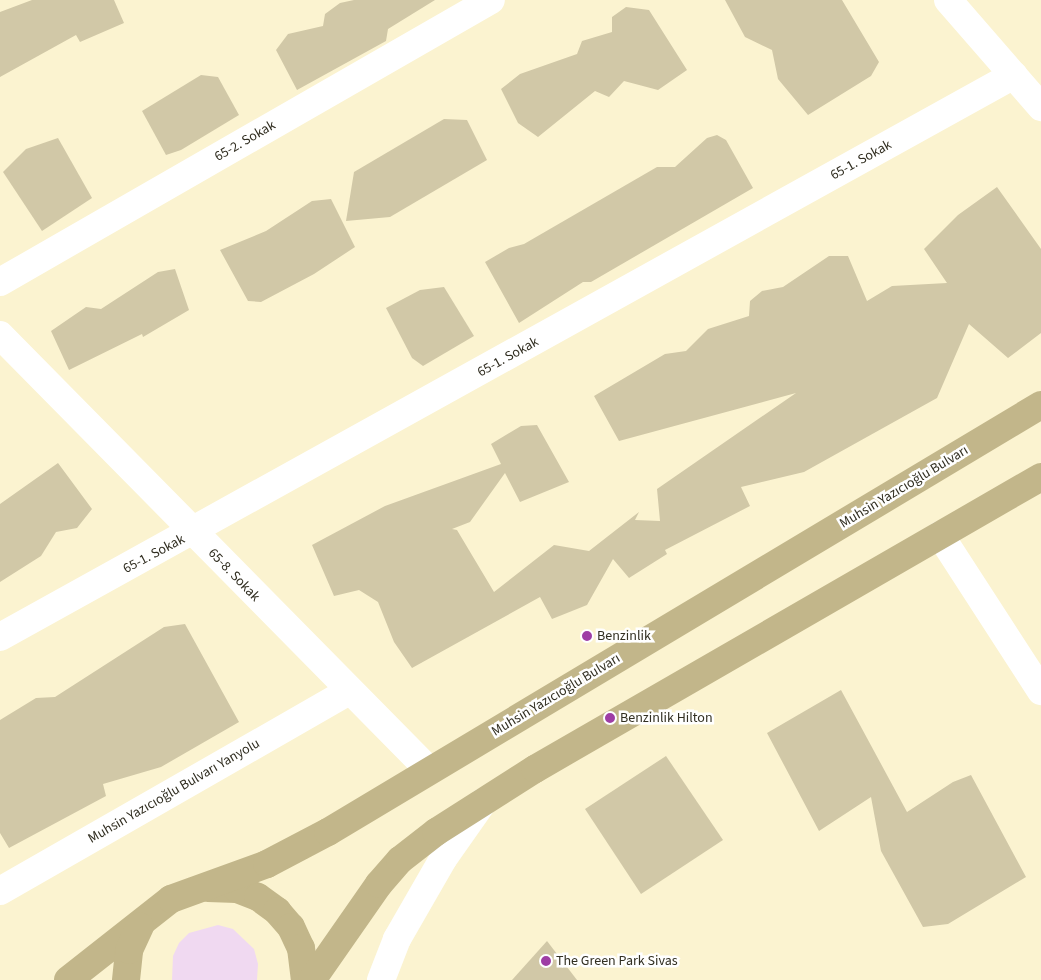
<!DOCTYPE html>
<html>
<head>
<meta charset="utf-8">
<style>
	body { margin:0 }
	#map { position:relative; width:1041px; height:980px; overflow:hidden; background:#fbf3d0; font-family:"Source Sans 3",sans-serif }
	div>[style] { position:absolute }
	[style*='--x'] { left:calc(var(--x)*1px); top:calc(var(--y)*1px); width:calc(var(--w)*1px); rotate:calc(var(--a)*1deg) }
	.green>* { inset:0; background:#f0d9f1 }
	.building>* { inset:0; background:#d1c8a7 }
	.minor>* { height:28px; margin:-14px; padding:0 14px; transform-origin:14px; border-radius:14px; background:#fff }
	.tertiary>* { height:28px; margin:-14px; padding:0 14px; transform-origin:14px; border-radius:14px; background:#fff }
	.primary>* { height:28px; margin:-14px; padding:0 14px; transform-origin:14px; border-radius:14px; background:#c2b68a }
	.dots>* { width:14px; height:14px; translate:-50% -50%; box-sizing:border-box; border:2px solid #fff; border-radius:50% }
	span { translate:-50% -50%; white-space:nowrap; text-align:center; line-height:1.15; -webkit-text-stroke:5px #fff; paint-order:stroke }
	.street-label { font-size:14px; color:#322f22 }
	.poi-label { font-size:14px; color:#322f22 }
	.left { translate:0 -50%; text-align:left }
</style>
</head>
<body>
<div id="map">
	<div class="green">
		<i style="clip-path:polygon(218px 925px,233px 929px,254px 949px,258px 964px,257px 980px,172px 980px,173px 956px,179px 943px,189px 933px)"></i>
	</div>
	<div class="building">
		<i style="clip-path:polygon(32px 0,114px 0,124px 23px,80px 42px,76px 35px,0 77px,0 12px)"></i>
		<i style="clip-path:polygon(354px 0,435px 0,388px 29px,386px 41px,297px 90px,276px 50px,288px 34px,323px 26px,325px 14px,340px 3px)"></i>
		<i style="clip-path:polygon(725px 0,842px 0,879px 62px,871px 76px,808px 115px,778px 79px,772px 50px,745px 37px)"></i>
		<i style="clip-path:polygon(626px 7px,649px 10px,687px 70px,658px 90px,624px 81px,609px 97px,595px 91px,538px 137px,518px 123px,501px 89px,520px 74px,577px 54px,582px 41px,612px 32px,612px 17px)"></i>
		<i style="clip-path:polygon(201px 75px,218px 77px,239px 115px,181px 150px,166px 155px,142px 111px)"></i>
		<i style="clip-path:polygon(444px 119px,467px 120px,487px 160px,390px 217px,346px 221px,354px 172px)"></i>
		<i style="clip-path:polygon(717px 135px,726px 140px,753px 188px,591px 282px,583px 282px,519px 323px,485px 262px,509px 248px,524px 244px,657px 167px,675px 167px,707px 138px)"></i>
		<i style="clip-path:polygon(58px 138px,92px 198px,42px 231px,3px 172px,26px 149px)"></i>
		<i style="clip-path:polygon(997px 187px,1041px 249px,1041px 333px,1008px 358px,969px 324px,937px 398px,804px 472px,741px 487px,750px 506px,665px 550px,667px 554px,629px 578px,613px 559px,587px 605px,552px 619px,540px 597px,412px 668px,394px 642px,378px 602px,359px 590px,334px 596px,312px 545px,385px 506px,501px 464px,491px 444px,521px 426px,537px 425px,569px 482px,520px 502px,505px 473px,470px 522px,452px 529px,457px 530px,494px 592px,554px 545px,589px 551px,639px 512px,635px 520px,660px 521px,657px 489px,796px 393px,619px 441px,594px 396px,665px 354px,686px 351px,708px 329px,749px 316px,750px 301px,762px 291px,783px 287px,829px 256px,848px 256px,867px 301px,892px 286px,947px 283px,924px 249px,958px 215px)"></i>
		<i style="clip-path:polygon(331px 199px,355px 247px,314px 274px,261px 302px,248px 301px,220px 250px,266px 231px,312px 201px)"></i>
		<i style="clip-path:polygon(175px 269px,189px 310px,143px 337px,142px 334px,69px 370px,51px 331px,86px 307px,101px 309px,158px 272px)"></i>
		<i style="clip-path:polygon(444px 287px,474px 336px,423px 366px,412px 358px,386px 308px,420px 290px)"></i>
		<i style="clip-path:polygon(58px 463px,92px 509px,77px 528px,56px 532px,41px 556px,0 582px,0 504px)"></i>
		<i style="clip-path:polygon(185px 624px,239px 722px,161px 767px,103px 784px,106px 796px,9px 848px,0 833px,0 720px,36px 698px,55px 697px,164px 627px)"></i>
		<i style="clip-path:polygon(841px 690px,907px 812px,953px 782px,971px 775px,1026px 877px,948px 924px,923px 927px,881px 851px,871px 797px,819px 831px,767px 733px)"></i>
		<i style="clip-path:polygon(666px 756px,723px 840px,641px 894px,585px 809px)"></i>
		<i style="clip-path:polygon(547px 941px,577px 980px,512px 980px)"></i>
	</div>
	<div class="minor">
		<i style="--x:0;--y:282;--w:566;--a:-29.87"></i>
		<i style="--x:0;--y:335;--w:611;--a:45.4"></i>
		<i style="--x:940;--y:535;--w:186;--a:57.1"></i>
		<i style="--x:0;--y:637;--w:1159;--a:-29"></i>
		<i style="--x:0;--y:891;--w:401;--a:-29.8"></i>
	</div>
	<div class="tertiary">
		<i style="--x:948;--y:0;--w:142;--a:49"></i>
		<i style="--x:381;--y:980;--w:44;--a:-68.7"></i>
		<i style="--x:397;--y:939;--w:92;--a:-60.1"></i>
		<i style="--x:443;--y:859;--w:70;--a:-54.9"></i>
	</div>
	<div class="primary">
		<i style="--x:208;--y:888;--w:29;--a:2"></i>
		<i style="--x:237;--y:889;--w:22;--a:21"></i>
		<i style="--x:258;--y:897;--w:24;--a:36"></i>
		<i style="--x:277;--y:911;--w:21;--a:49"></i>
		<i style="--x:291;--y:927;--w:23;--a:65"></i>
		<i style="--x:301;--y:948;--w:32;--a:83"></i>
		<i style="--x:68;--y:980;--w:131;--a:-38.2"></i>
		<i style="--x:171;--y:899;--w:102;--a:-20"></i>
		<i style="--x:267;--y:864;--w:69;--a:-27.7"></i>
		<i style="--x:328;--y:832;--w:831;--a:-30.92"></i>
		<i style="--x:126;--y:980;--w:30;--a:-84"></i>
		<i style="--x:129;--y:950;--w:26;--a:-65"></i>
		<i style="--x:312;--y:980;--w:117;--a:-55.1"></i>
		<i style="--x:379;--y:884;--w:32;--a:-49"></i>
		<i style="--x:400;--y:860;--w:46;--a:-37.9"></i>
		<i style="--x:436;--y:832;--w:117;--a:-32.5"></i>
		<i style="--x:535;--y:769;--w:584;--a:-29.99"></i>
	</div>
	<div class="dots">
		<i style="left:587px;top:636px;background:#9e3da5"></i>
		<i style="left:610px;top:718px;background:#9e3da5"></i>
		<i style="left:546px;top:961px;background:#9e3da5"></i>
	</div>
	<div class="street-label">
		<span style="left:245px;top:141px;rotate:-30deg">65-2. Sokak</span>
		<span style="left:861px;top:160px;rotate:-29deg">65-1. Sokak</span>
		<span style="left:508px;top:357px;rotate:-29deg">65-1. Sokak</span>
		<span style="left:904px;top:487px;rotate:-31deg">Muhsin Yazıcıoğlu Bulvarı</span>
		<span style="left:154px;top:554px;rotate:-28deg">65-1. Sokak</span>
		<span style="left:234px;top:575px;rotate:46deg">65-8. Sokak</span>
		<span style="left:556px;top:695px;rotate:-31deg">Muhsin Yazıcıoğlu Bulvarı</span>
		<span style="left:174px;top:791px;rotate:-30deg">Muhsin Yazıcıoğlu Bulvarı Yanyolu</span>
	</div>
	<div class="poi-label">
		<span class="left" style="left:597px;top:636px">Benzinlik</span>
		<span class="left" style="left:620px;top:718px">Benzinlik Hilton</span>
		<span class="left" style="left:556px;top:961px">The Green Park Sivas</span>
	</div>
</div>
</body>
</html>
